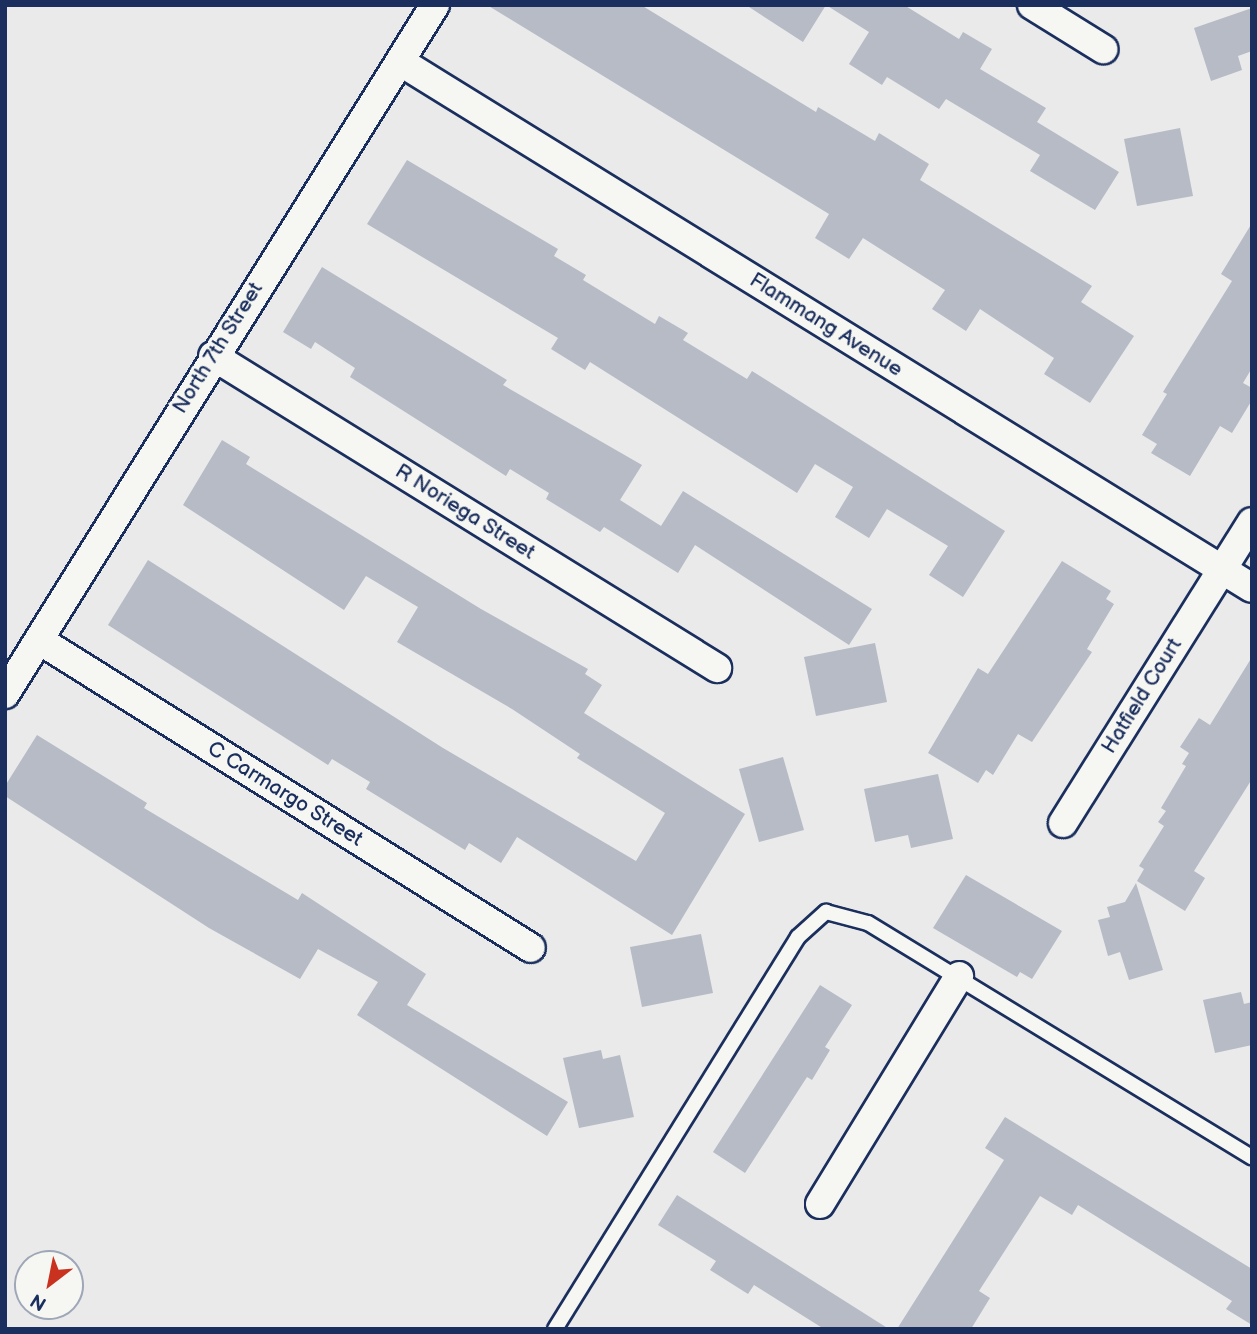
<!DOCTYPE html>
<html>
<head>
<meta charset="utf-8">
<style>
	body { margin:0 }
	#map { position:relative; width:1257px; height:1334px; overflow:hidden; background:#e9eae9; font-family:"Balsamiq Sans",sans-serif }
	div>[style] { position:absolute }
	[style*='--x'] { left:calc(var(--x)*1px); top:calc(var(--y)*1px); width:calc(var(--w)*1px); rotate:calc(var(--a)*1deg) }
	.building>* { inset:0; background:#b6bbc6 }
	.roads { filter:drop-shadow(2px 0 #1b2f5e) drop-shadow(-2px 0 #1b2f5e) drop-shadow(0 2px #1b2f5e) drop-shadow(0 -2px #1b2f5e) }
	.lane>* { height:14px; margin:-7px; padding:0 7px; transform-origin:7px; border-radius:7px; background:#f6f6f2 }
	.street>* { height:28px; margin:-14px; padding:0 14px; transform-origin:14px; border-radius:14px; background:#f6f6f2 }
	span { translate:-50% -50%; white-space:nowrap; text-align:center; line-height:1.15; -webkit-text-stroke:6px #f6f6f2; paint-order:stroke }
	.street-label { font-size:21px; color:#1b2f5e }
	.frame { position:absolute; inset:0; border:7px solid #1b2f5e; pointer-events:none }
	.north { position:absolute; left:14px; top:1250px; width:70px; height:70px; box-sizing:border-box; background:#f6f6f2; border:2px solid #9ea6b7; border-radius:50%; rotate:212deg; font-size:19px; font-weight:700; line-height:28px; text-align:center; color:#1b2f5e }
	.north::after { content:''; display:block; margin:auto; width:24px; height:32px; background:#c8321e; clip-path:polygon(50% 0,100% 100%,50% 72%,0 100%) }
</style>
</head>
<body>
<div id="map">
	<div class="building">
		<i style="clip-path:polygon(487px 5px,641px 5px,816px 112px,818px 107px,875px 141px,879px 133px,929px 164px,920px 180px,1092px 286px,1081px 302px,1134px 336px,1090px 403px,1044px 374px,1054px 358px,980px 309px,966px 331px,932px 309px,945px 290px,863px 238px,849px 259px,815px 238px,829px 214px)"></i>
		<i style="clip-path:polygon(746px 5px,904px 5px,959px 39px,963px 32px,992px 49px,980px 69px,1046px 108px,1037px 122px,1119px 172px,1095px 210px,1030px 171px,1040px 155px,946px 99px,939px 109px,887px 77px,882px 85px,849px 64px,869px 32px,826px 5px,803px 42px)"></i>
		<i style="clip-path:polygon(1252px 8px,1252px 51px,1238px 56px,1242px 70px,1211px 81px,1194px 28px)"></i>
		<i style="clip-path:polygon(1180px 128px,1193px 196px,1137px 206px,1124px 139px)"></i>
		<i style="clip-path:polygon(407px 160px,558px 249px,554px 256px,586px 275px,583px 280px,655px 324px,659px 316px,688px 333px,683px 340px,747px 379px,752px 371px,1005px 531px,963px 597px,929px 575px,948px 546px,887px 509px,869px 538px,835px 517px,853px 487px,815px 464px,797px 493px,590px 362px,585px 370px,551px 349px,558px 338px,367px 224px)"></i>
		<i style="clip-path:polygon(1252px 223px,1252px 368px,1243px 383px,1252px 388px,1252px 400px,1232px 433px,1220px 426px,1190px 476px,1151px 453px,1157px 444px,1142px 435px,1167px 394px,1163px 392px,1232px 281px,1221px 274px)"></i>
		<i style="clip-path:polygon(322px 267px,507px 380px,503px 385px,642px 465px,620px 500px,661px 526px,683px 491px,872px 609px,849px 645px,695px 545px,678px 573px,604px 527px,600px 532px,546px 499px,549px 493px,510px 469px,506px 476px,350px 377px,355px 368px,315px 342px,311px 349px,283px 332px)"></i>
		<i style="clip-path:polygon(222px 440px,250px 457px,246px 464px,481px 609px,588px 669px,585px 674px,602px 685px,584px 713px,745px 814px,672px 935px,517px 837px,501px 863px,469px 843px,465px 850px,366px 789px,370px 782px,332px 759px,328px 765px,108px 625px,148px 560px,443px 748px,636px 861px,665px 813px,577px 758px,580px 754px,512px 709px,397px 642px,418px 607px,366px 576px,344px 610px,183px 505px)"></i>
		<i style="clip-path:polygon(1062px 561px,1111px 591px,1106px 599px,1114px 604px,1087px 649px,1092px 652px,1032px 742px,1018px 734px,993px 775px,986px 770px,978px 783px,928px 753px,978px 668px,988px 674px)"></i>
		<i style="clip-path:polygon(875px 643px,887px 702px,816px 716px,804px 657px)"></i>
		<i style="clip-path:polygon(1252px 657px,1252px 779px,1194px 871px,1205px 878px,1185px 911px,1137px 881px,1144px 869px,1139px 866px,1164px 826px,1158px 822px,1166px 811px,1161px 808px,1186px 766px,1182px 764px,1189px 753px,1180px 747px,1199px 718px,1210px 725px)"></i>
		<i style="clip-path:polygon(37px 735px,147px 803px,144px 808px,298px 900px,302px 893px,426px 974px,407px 1005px,568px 1102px,547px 1136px,357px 1015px,378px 982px,318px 949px,300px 979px,209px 928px,5px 796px,5px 786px)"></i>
		<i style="clip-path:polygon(783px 757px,804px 830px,759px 842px,739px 769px)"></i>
		<i style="clip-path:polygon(938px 774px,953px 839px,911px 848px,908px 835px,875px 842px,864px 789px)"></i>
		<i style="clip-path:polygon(966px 875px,1062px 931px,1032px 979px,1020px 972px,1017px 977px,933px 928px)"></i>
		<i style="clip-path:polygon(1136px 883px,1163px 970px,1129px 980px,1120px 952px,1108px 956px,1098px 920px,1110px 917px,1107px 907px,1125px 902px)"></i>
		<i style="clip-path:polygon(701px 934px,713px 993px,642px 1007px,630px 947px)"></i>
		<i style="clip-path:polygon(820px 985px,852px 1005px,825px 1047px,830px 1050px,812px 1080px,807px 1077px,745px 1173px,713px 1152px)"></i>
		<i style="clip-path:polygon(1241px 992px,1244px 1004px,1252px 1002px,1252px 1045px,1215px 1053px,1203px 1000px)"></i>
		<i style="clip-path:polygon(601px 1050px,603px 1059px,620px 1055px,634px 1117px,579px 1128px,563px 1058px)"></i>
		<i style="clip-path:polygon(1005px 1117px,1252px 1269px,1252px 1325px,1226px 1309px,1232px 1301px,1078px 1205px,1072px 1215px,1040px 1196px,979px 1291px,990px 1298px,971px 1329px,897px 1329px,1004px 1160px,985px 1148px)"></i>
		<i style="clip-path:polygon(677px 1195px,889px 1329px,824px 1329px,754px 1285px,748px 1294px,710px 1270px,716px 1261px,658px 1225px)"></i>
	</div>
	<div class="roads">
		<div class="lane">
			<i style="--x:555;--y:1329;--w:461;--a:-58.2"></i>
			<i style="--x:798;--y:937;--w:38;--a:-42"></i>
			<i style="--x:826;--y:912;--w:43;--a:14.7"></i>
			<i style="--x:868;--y:923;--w:450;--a:31.4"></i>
		</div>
		<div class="street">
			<i style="--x:1032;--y:5;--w:84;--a:31.8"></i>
			<i style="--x:401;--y:62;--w:1000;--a:31.72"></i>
			<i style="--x:213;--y:356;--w:593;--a:31.76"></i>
			<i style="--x:39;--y:640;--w:580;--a:32.05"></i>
			<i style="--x:5;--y:694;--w:812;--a:-58.03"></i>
			<i style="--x:1063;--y:823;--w:355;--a:-57.9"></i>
			<i style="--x:820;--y:1204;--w:267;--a:-58.6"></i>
		</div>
	</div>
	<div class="street-label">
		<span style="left:826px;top:325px;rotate:32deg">Flammang Avenue</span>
		<span style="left:218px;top:348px;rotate:-58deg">North 7th Street</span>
		<span style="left:465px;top:512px;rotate:32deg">R Noriega Street</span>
		<span style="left:1142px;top:696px;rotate:-58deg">Hatfield Court</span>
		<span style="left:285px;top:794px;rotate:32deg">C Carmargo Street</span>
	</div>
	<div class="frame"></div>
	<div class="north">N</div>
</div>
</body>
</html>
